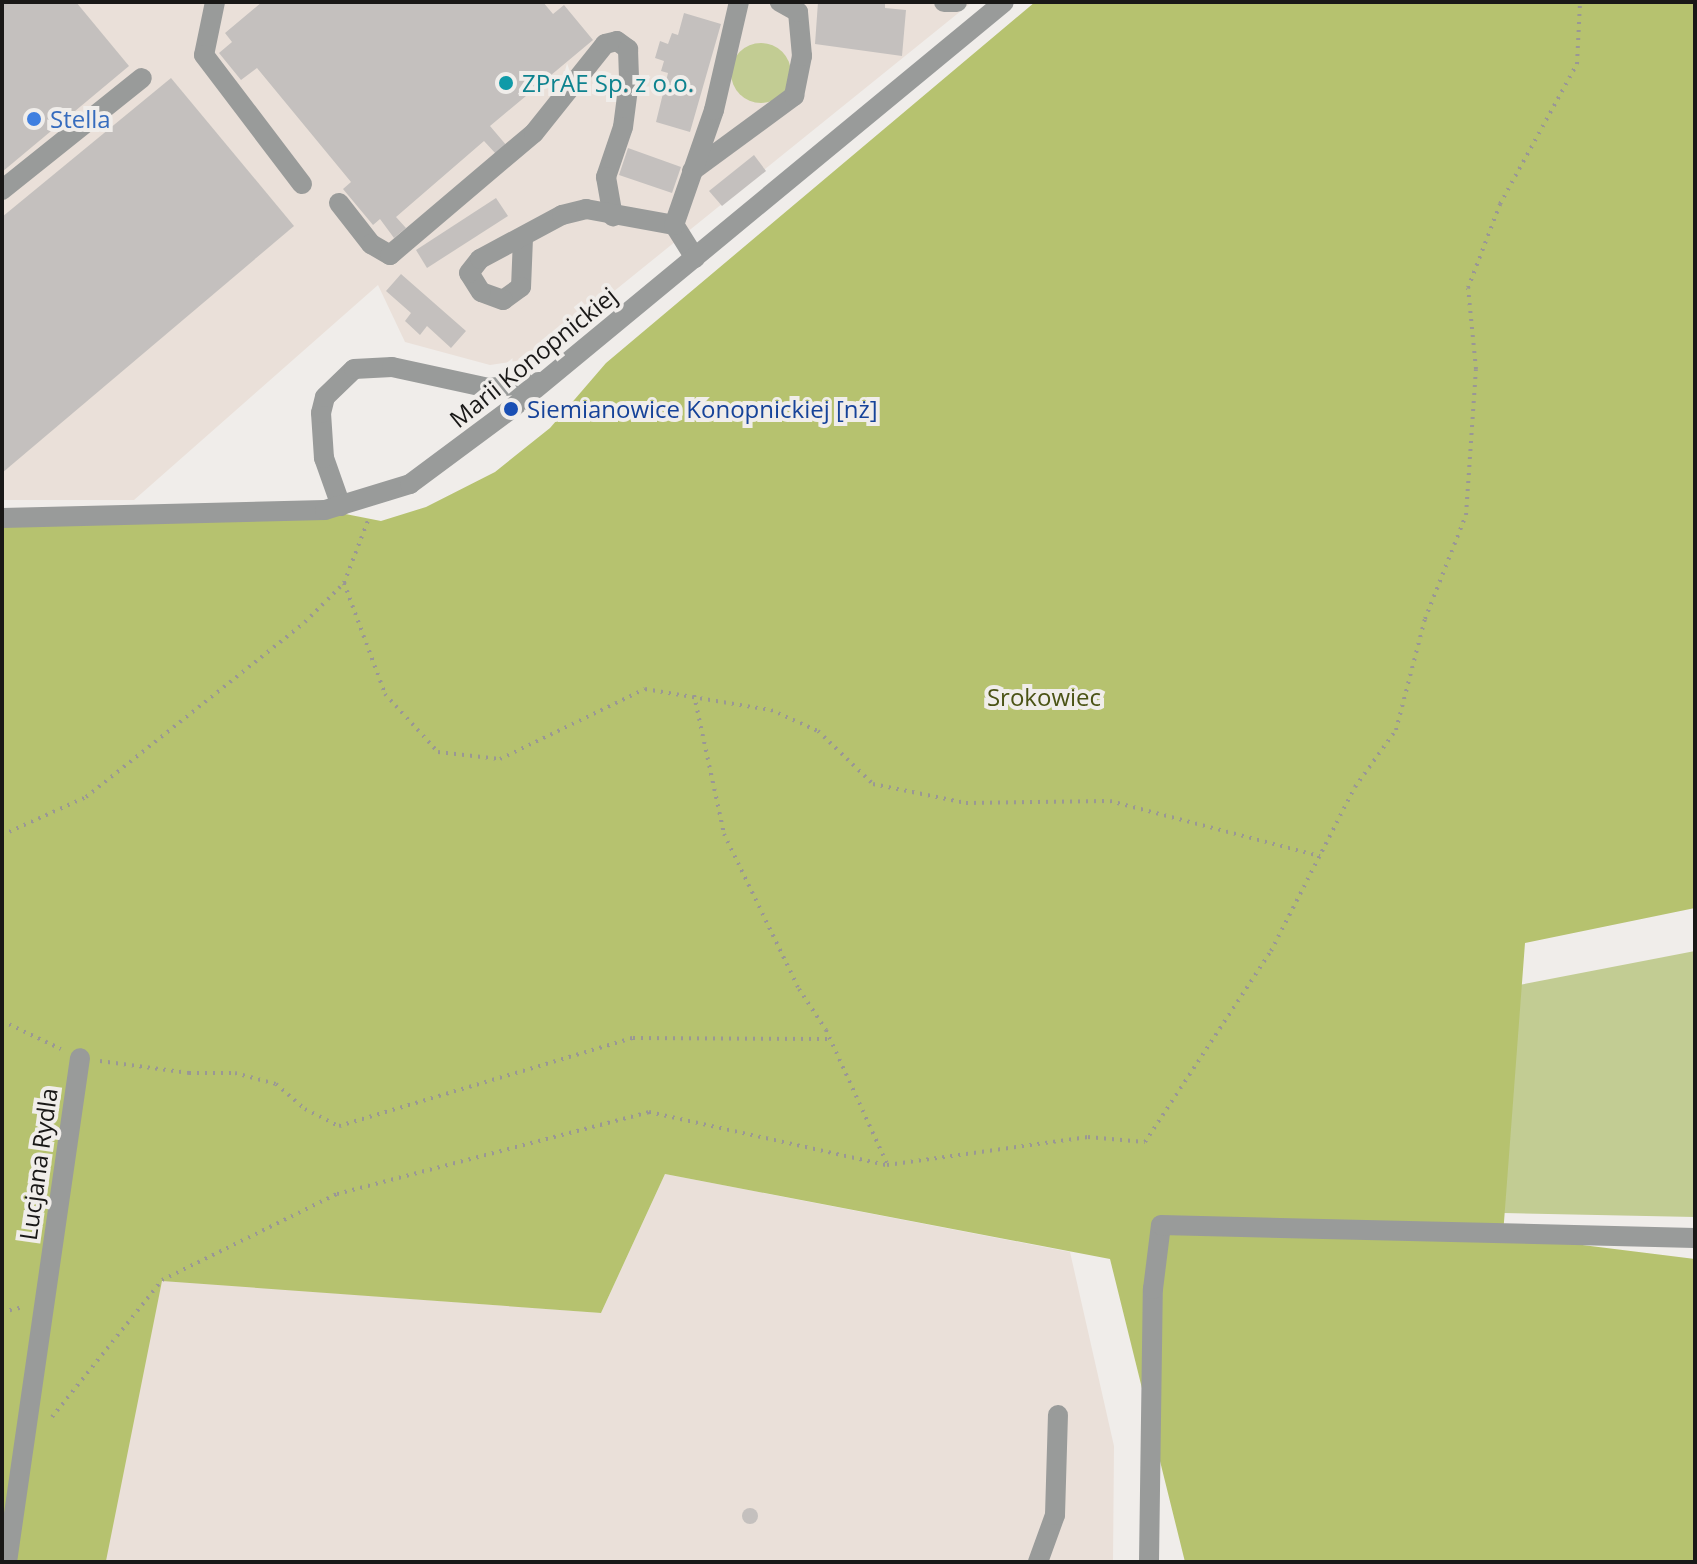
<!DOCTYPE html>
<html>
<head>
<meta charset="utf-8">
<style>
	body { margin:0 }
	#map { position:relative; width:1697px; height:1564px; overflow:hidden; background:#f0edea; font-family:"Open Sans",sans-serif }
	div>[style] { position:absolute }
	[style*='--x'] { left:calc(var(--x)*1px); top:calc(var(--y)*1px); width:calc(var(--w)*1px); rotate:calc(var(--a)*1deg) }
	.built>* { inset:0; background:#eae0d9 }
	.green>* { inset:0; background:#c2cc93 }
	.round { border-radius:50% }
	.forest>* { inset:0; background:#b6c26f }
	.building>* { inset:0; background:#c4c0be }
	.path>* { height:4px; margin-top:-2px; transform-origin:0; background:repeating-linear-gradient(90deg,#9a9795 0 2px,transparent 0 8px) }
	.minor>* { height:20px; margin:-10px; padding:0 10px; transform-origin:10px; border-radius:10px; background:#999b9a }
	.dots>* { width:22px; height:22px; translate:-50% -50%; box-sizing:border-box; border:4px solid #f0edea; border-radius:50% }
	span { translate:-50% -50%; white-space:nowrap; text-align:center; line-height:1.15; -webkit-text-stroke:8px #f0edea; paint-order:stroke }
	.culture-label { font-size:24px; color:#0d838f }
	.left { translate:0 -50%; text-align:left }
	.shop-label { font-size:24px; color:#366cbe }
	.street-label { font-size:24px; color:#191817 }
	.transit-label { font-size:24px; color:#164399 }
	.park-label { font-size:24px; color:#4b5315 }
	.frame { position:absolute; inset:0; border:4px solid #191817; pointer-events:none }
</style>
</head>
<body>
<div id="map">
	<div class="built">
		<i style="clip-path:polygon(2px 2px,972px 2px,530px 359px,490px 365px,405px 342px,378px 285px,134px 500px,2px 500px)"></i>
		<i style="clip-path:polygon(665px 1174px,1070px 1252px,1114px 1446px,1113px 1562px,102px 1562px,162px 1280px,601px 1313px)"></i>
	</div>
	<div class="green">
		<i class="round" style="left:731px;top:43px;width:60px;height:60px"></i>
		<i style="clip-path:polygon(1695px 951px,1695px 1217px,1504px 1213px,1519px 985px)"></i>
	</div>
	<div class="forest">
		<i style="clip-path:polygon(1035px 2px,1695px 2px,1695px 908px,1525px 943px,1503px 1235px,1695px 1259px,1695px 1562px,1185px 1562px,1110px 1259px,665px 1174px,601px 1313px,162px 1281px,106px 1561px,2px 1562px,2px 514px,325px 510px,381px 521px,426px 507px,495px 472px,550px 428px,606px 363px)"></i>
	</div>
	<div class="building">
		<i style="clip-path:polygon(2px 2px,76px 2px,129px 66px,2px 172px)"></i>
		<i style="clip-path:polygon(262px 2px,543px 2px,553px 14px,564px 5px,593px 40px,490px 126px,507px 146px,496px 154px,484px 141px,396px 217px,406px 228px,394px 238px,380px 219px,373px 225px,343px 189px,351px 182px,257px 68px,241px 80px,219px 53px,232px 42px,225px 33px)"></i>
		<i style="clip-path:polygon(818px 2px,885px 2px,885px 8px,906px 10px,902px 56px,815px 44px)"></i>
		<i style="clip-path:polygon(684px 13px,721px 24px,690px 132px,656px 122px,668px 73px,661px 71px,664px 61px,655px 58px,660px 41px,668px 44px,672px 33px,678px 35px)"></i>
		<i style="clip-path:polygon(171px 78px,294px 226px,2px 473px,2px 217px)"></i>
		<i style="clip-path:polygon(628px 148px,681px 167px,672px 193px,619px 175px)"></i>
		<i style="clip-path:polygon(754px 155px,766px 171px,722px 206px,709px 191px)"></i>
		<i style="clip-path:polygon(496px 198px,508px 216px,427px 268px,416px 250px)"></i>
		<i style="clip-path:polygon(401px 274px,466px 331px,451px 348px,427px 326px,420px 335px,405px 321px,411px 313px,386px 291px)"></i>
		<i class="round" style="left:742px;top:1508px;width:16px;height:16px"></i>
	</div>
	<div class="path">
		<i style="--x:344;--y:583;--w:118;--a:69.7"></i>
		<i style="--x:385;--y:694;--w:79;--a:47.6"></i>
		<i style="--x:438;--y:752;--w:62;--a:6.4"></i>
		<i style="--x:500;--y:759;--w:161;--a:-25.8"></i>
		<i style="--x:645;--y:689;--w:128;--a:9.5"></i>
		<i style="--x:771;--y:710;--w:51;--a:24.1"></i>
		<i style="--x:818;--y:731;--w:76;--a:43.9"></i>
		<i style="--x:873;--y:784;--w:95;--a:11.5"></i>
		<i style="--x:966;--y:803;--w:144;--a:-0.8"></i>
		<i style="--x:1110;--y:801;--w:217;--a:14.7"></i>
		<i style="--x:694;--y:695;--w:142;--a:77.8"></i>
		<i style="--x:724;--y:834;--w:172;--a:64.2"></i>
		<i style="--x:799;--y:989;--w:49;--a:56.6"></i>
		<i style="--x:826;--y:1030;--w:147;--a:65.5"></i>
		<i style="--x:2;--y:835;--w:92;--a:-24.3"></i>
		<i style="--x:86;--y:797;--w:280;--a:-38.6"></i>
		<i style="--x:305;--y:622;--w:55;--a:-45"></i>
		<i style="--x:344;--y:583;--w:70;--a:-69"></i>
		<i style="--x:2;--y:1021;--w:65;--a:25.4"></i>
		<i style="--x:100;--y:1061;--w:90;--a:7.7"></i>
		<i style="--x:189;--y:1073;--w:46;--a:0"></i>
		<i style="--x:235;--y:1073;--w:42;--a:15"></i>
		<i style="--x:276;--y:1084;--w:38;--a:41"></i>
		<i style="--x:305;--y:1109;--w:38;--a:27"></i>
		<i style="--x:339;--y:1126;--w:307;--a:-16.7"></i>
		<i style="--x:633;--y:1038;--w:197;--a:0.3"></i>
		<i style="--x:2;--y:1312;--w:22;--a:-13"></i>
		<i style="--x:52;--y:1417;--w:176;--a:-51.2"></i>
		<i style="--x:162;--y:1280;--w:195;--a:-26.2"></i>
		<i style="--x:337;--y:1194;--w:323;--a:-14.7"></i>
		<i style="--x:649;--y:1112;--w:244;--a:12.6"></i>
		<i style="--x:887;--y:1165;--w:203;--a:-7.9"></i>
		<i style="--x:1088;--y:1137;--w:57;--a:5"></i>
		<i style="--x:1145;--y:1142;--w:229;--a:-56.6"></i>
		<i style="--x:1271;--y:951;--w:184;--a:-62.9"></i>
		<i style="--x:1355;--y:787;--w:70;--a:-54.3"></i>
		<i style="--x:1396;--y:730;--w:115;--a:-75.4"></i>
		<i style="--x:1425;--y:619;--w:112;--a:-68.5"></i>
		<i style="--x:1466;--y:515;--w:146;--a:-86.1"></i>
		<i style="--x:1476;--y:369;--w:81;--a:-95.6"></i>
		<i style="--x:1468;--y:288;--w:90;--a:-69.1"></i>
		<i style="--x:1500;--y:204;--w:160;--a:-61.2"></i>
		<i style="--x:1577;--y:64;--w:62;--a:-87.2"></i>
	</div>
	<div class="minor">
		<i style="--x:215;--y:2;--w:54;--a:101.7"></i>
		<i style="--x:204;--y:55;--w:162;--a:52.8"></i>
		<i style="--x:944;--y:2;--w:13;--a:0"></i>
		<i style="--x:692;--y:171;--w:127;--a:-36.3"></i>
		<i style="--x:794;--y:96;--w:41;--a:-78.7"></i>
		<i style="--x:802;--y:56;--w:44;--a:-95.2"></i>
		<i style="--x:798;--y:12;--w:21;--a:-151"></i>
		<i style="--x:2;--y:190;--w:179;--a:-38.7"></i>
		<i style="--x:339;--y:203;--w:52;--a:52"></i>
		<i style="--x:371;--y:244;--w:22;--a:30"></i>
		<i style="--x:390;--y:255;--w:189;--a:-40.3"></i>
		<i style="--x:534;--y:133;--w:114;--a:-51.4"></i>
		<i style="--x:605;--y:44;--w:12;--a:-14"></i>
		<i style="--x:617;--y:41;--w:14;--a:36"></i>
		<i style="--x:628;--y:49;--w:32;--a:88"></i>
		<i style="--x:629;--y:81;--w:46;--a:97.4"></i>
		<i style="--x:623;--y:127;--w:53;--a:108.8"></i>
		<i style="--x:606;--y:177;--w:40;--a:80"></i>
		<i style="--x:523;--y:238;--w:49;--a:92.3"></i>
		<i style="--x:521;--y:287;--w:22;--a:144"></i>
		<i style="--x:503;--y:300;--w:23;--a:-160"></i>
		<i style="--x:481;--y:292;--w:22;--a:-122"></i>
		<i style="--x:469;--y:273;--w:18;--a:-52"></i>
		<i style="--x:480;--y:259;--w:93;--a:-28.2"></i>
		<i style="--x:562;--y:215;--w:25;--a:-14"></i>
		<i style="--x:586;--y:209;--w:89;--a:10.3"></i>
		<i style="--x:695;--y:258;--w:39;--a:-122"></i>
		<i style="--x:674;--y:225;--w:122;--a:-70.8"></i>
		<i style="--x:714;--y:110;--w:111;--a:-77"></i>
		<i style="--x:341;--y:506;--w:51;--a:-109.5"></i>
		<i style="--x:324;--y:458;--w:45;--a:-93.8"></i>
		<i style="--x:321;--y:413;--w:16;--a:-76"></i>
		<i style="--x:325;--y:397;--w:40;--a:-44"></i>
		<i style="--x:354;--y:369;--w:38;--a:-3"></i>
		<i style="--x:392;--y:367;--w:99;--a:12.2"></i>
		<i style="--x:489;--y:388;--w:51;--a:-6.7"></i>
		<i style="--x:2;--y:518;--w:323;--a:-1.4"></i>
		<i style="--x:325;--y:510;--w:89;--a:-17"></i>
		<i style="--x:410;--y:484;--w:126;--a:-36.6"></i>
		<i style="--x:511;--y:409;--w:639;--a:-39.54"></i>
		<i style="--x:7;--y:1562;--w:509;--a:-81.76"></i>
		<i style="--x:1038;--y:1562;--w:50;--a:-70.1"></i>
		<i style="--x:1055;--y:1515;--w:100;--a:-88.3"></i>
		<i style="--x:1149;--y:1562;--w:273;--a:-89.2"></i>
		<i style="--x:1153;--y:1289;--w:64;--a:-82.9"></i>
		<i style="--x:1161;--y:1225;--w:534;--a:1.39"></i>
	</div>
	<div class="dots">
		<i style="left:506px;top:83px;background:#0f9aa8"></i>
		<i style="left:34px;top:119px;background:#3f7fe0"></i>
		<i style="left:511px;top:409px;background:#1a4fb4"></i>
	</div>
	<div class="culture-label">
		<span class="left" style="left:522px;top:83px">ZPrAE Sp. z o.o.</span>
	</div>
	<div class="shop-label">
		<span class="left" style="left:50px;top:119px">Stella</span>
	</div>
	<div class="street-label">
		<span style="left:533px;top:357px;rotate:-39deg">Marii Konopnickiej</span>
		<span style="left:38px;top:1164px;rotate:-82deg">Lucjana Rydla</span>
	</div>
	<div class="transit-label">
		<span class="left" style="left:527px;top:409px">Siemianowice Konopnickiej [nż]</span>
	</div>
	<div class="park-label">
		<span style="left:1044px;top:697px">Srokowiec</span>
	</div>
	<div class="frame"></div>
</div>
</body>
</html>
